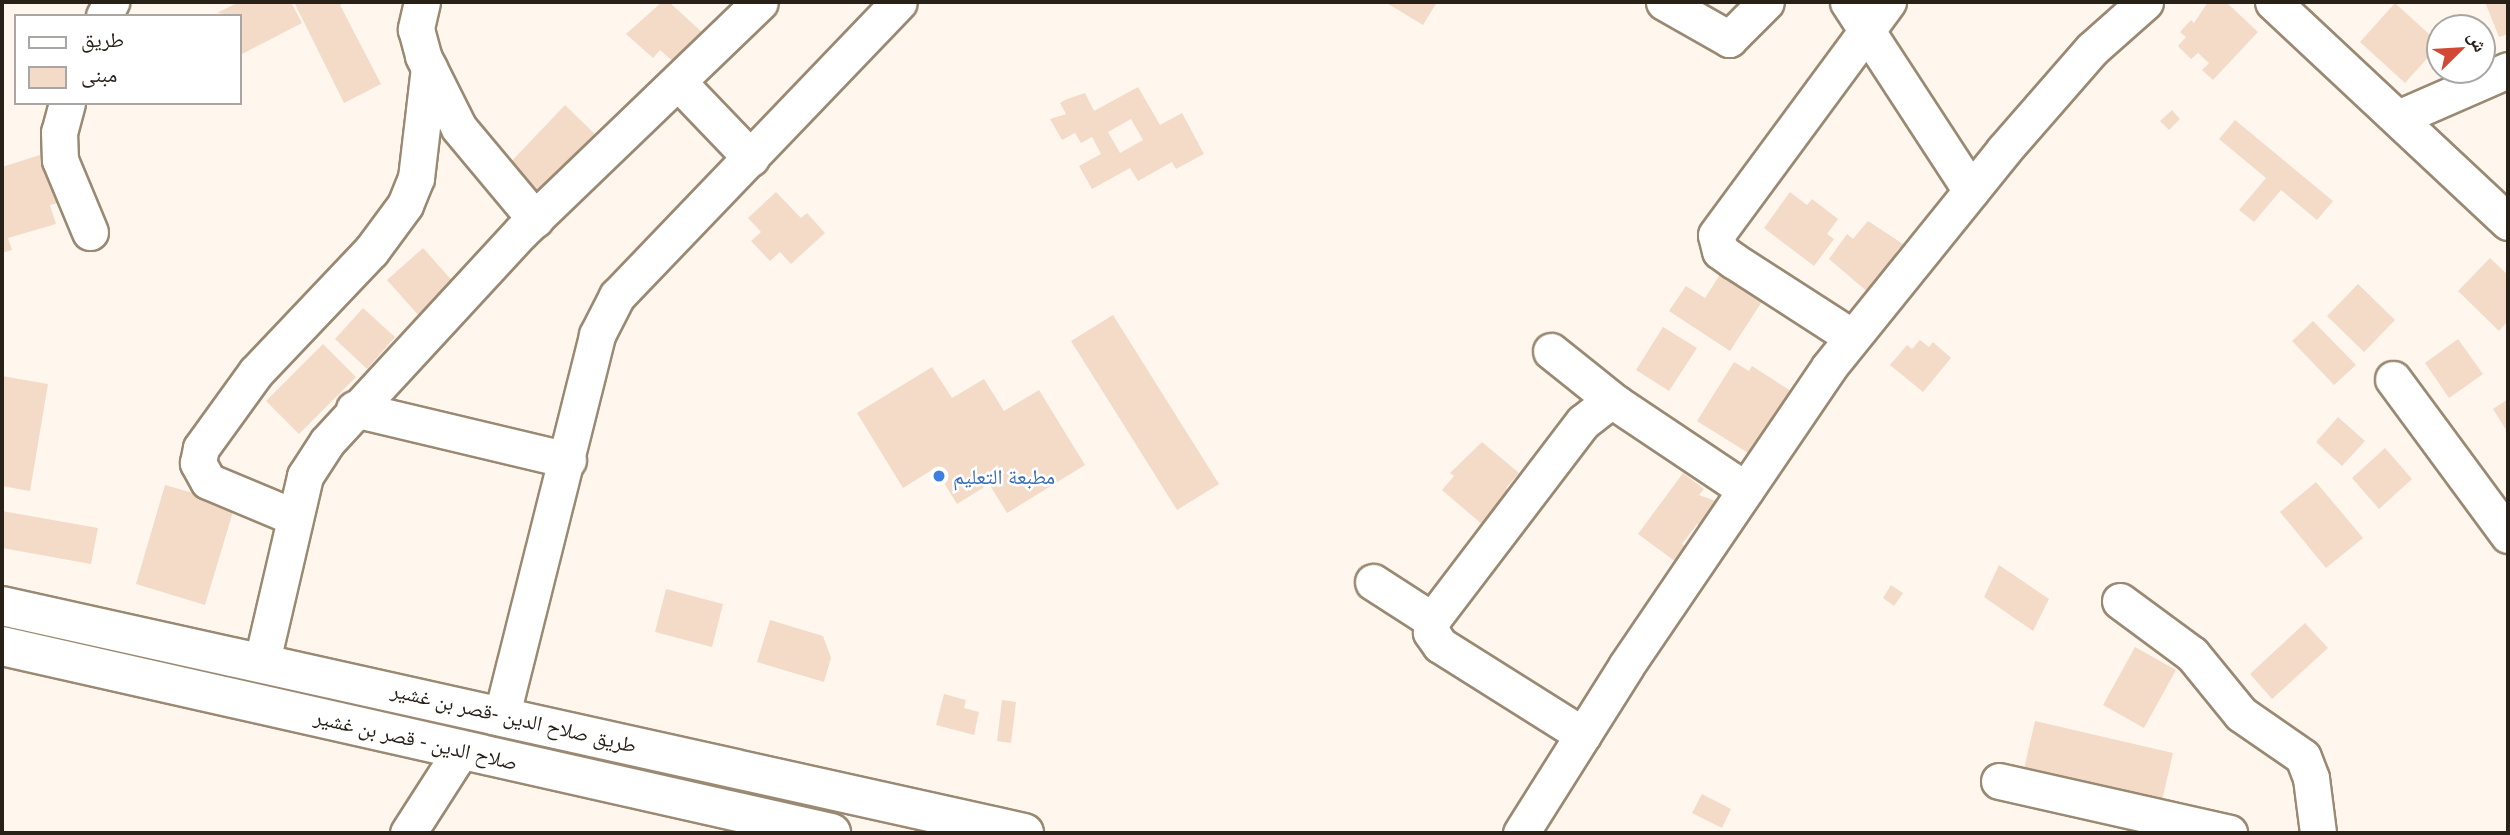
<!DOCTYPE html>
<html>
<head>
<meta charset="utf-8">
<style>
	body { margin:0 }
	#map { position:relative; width:2510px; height:835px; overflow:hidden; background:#fff7ed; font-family:"Open Sans","Noto Naskh Arabic",sans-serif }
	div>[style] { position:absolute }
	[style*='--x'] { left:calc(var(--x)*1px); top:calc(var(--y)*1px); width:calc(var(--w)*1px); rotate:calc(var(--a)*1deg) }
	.building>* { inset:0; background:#f3dbc8 }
	.roads { filter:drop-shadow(2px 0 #9a8973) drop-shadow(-2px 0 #9a8973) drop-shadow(0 2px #9a8973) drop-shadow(0 -2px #9a8973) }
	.minor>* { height:35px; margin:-17.5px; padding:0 17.5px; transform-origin:17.5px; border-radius:17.5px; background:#fff }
	.highway>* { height:38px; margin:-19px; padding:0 19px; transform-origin:19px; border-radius:19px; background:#fff }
	.dots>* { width:19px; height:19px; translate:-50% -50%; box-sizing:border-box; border:4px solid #fff; border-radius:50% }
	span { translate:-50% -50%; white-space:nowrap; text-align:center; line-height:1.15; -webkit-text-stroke:5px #fff; paint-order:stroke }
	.shop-label { font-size:21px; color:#366cbe }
	.left { translate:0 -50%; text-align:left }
	.street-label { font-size:21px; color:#282118 }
	.frame { position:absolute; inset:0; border:4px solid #282118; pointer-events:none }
	.legend { position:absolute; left:14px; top:14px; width:228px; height:91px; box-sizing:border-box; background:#fff; border:2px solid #a9a6a3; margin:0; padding:9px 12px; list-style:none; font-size:21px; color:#282118 }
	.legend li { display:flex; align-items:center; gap:14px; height:35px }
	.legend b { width:35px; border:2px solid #a9a6a3 }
	.north { position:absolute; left:2426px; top:14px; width:70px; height:70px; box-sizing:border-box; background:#fff; border:2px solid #a9a6a3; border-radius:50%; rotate:66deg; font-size:19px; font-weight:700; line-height:28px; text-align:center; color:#282118 }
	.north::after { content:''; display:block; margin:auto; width:24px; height:32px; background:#d34735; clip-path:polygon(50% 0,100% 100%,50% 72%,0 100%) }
</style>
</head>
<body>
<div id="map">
	<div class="building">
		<i style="clip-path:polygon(239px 2px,291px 2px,302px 23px,240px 55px,240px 16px,217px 13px)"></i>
		<i style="clip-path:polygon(294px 2px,347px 2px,340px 5px,381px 84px,344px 103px)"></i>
		<i style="clip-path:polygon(662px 2px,669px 2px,704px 34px,677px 65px,660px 50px,653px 58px,626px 34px)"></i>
		<i style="clip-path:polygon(1385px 2px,1437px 2px,1423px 25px)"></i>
		<i style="clip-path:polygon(2208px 2px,2226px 2px,2258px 32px,2213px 80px,2202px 70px,2209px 63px,2198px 53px,2191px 59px,2178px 46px,2186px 37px,2180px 32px,2191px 20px,2194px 23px)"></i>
		<i style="clip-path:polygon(2485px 2px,2508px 2px,2508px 34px,2499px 37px)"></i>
		<i style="clip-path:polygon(2395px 3px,2440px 44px,2405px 83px,2360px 42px)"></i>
		<i style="clip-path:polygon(evenodd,1138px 87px,1160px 125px,1182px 113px,1204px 154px,1176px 169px,1172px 162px,1138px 181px,1130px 168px,1092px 189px,1079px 166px,1101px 154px,1092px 137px,1081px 143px,1075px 133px,1062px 140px,1050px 119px,1066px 114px,1060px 103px,1067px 99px,1085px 93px,1094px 111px,1138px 87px,1131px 119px,1143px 140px,1120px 153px,1108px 132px,1131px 119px)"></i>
		<i style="clip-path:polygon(565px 105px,601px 140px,544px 199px,508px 165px)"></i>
		<i style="clip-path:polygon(2172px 110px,2180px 119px,2169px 130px,2160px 121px)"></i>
		<i style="clip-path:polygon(2235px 120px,2333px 201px,2317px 220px,2281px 190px,2254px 222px,2239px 210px,2266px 178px,2219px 139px)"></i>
		<i style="clip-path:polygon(43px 154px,58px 203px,50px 205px,56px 224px,8px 238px,12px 250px,2px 253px,2px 167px)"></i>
		<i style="clip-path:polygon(776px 192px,801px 218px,807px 213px,825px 233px,791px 264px,780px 252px,770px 261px,751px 241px,761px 232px,748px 218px)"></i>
		<i style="clip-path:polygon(1790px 192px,1807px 205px,1812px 199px,1838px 219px,1827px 234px,1834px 239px,1814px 266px,1764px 228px)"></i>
		<i style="clip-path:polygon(1868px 221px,1903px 244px,1896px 252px,1902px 257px,1870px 294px,1829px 259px,1847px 234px,1853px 239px)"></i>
		<i style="clip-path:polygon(423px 248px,456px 285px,420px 317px,387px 280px)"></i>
		<i style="clip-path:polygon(2490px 258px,2508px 275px,2508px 321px,2499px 331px,2458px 291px)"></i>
		<i style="clip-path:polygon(1721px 273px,1763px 300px,1730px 351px,1669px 311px,1686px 286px,1705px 298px)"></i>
		<i style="clip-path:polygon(2358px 284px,2395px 320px,2364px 352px,2327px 316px)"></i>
		<i style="clip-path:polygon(363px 308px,395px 337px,367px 369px,335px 339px)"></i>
		<i style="clip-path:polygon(1113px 315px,1219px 484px,1177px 510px,1071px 341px)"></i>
		<i style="clip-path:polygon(2313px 321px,2356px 365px,2334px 385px,2292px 341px)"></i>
		<i style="clip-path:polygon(1663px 327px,1697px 348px,1669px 391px,1636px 370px)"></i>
		<i style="clip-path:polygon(2458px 339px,2483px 374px,2449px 398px,2425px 363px)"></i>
		<i style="clip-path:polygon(1920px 340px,1929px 347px,1933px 342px,1951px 358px,1923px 392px,1890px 365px,1907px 345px,1912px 349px)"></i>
		<i style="clip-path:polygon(323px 344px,356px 377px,299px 434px,266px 401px)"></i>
		<i style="clip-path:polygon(1734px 362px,1749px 371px,1752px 366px,1797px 395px,1753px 456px,1697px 421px)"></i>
		<i style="clip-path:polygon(932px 367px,952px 398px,984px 379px,1004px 411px,1039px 390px,1085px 465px,1007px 513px,989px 484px,957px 504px,935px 468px,903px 488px,857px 413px)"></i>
		<i style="clip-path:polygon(2px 376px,48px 384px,30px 491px,2px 486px)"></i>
		<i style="clip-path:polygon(2508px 399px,2508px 433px,2493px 409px)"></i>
		<i style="clip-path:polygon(2338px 417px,2365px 441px,2342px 466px,2316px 442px)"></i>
		<i style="clip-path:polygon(1482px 442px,1519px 473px,1506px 488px,1512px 493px,1484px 526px,1442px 490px,1454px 476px,1450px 473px)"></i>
		<i style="clip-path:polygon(2385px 448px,2412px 479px,2379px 509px,2352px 478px)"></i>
		<i style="clip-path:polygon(1683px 473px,1704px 489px,1699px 495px,1724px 504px,1705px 530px,1697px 524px,1682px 544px,1691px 550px,1680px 565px,1638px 534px)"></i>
		<i style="clip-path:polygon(2316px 482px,2363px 538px,2326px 568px,2280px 512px)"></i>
		<i style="clip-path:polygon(165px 485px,235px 505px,205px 605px,136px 584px)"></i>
		<i style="clip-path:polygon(2px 511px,98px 528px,91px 564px,2px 548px)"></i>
		<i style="clip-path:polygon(1999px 565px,2049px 599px,2033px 631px,1984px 597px)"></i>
		<i style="clip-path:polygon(1891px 585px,1903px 593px,1894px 606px,1883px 598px)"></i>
		<i style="clip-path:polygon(666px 589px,723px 604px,712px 647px,655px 632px)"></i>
		<i style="clip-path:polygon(770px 620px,823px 636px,831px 658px,824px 682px,757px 662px)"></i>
		<i style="clip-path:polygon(2305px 623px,2328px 648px,2272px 699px,2250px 674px)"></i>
		<i style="clip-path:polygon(2135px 647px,2176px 670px,2144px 728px,2103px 705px)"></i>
		<i style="clip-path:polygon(944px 694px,966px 700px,964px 708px,979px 712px,974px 735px,936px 725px)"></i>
		<i style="clip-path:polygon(1002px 700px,1016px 702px,1011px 743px,997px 741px)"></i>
		<i style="clip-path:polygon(2035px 721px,2173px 753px,2159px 814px,2021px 782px)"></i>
		<i style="clip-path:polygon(1702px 794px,1731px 809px,1722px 828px,1692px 813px)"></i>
	</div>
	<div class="roads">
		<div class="minor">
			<i style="--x:422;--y:2;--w:28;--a:103"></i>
			<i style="--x:416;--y:29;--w:28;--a:75"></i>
			<i style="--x:423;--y:56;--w:80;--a:63.4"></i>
			<i style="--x:459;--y:128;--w:119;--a:50.1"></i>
			<i style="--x:1664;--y:2;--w:75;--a:29.6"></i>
			<i style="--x:1729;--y:39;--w:52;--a:-45"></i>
			<i style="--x:1848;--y:2;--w:225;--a:56.9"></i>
			<i style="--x:2273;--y:2;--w:322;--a:43.1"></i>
			<i style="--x:104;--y:16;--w:16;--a:-63"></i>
			<i style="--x:679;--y:83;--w:104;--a:46.2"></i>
			<i style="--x:67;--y:103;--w:30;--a:105"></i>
			<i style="--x:59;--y:132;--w:28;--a:88"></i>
			<i style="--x:60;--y:160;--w:78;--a:67.4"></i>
			<i style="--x:2398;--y:118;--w:120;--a:-23.6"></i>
			<i style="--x:1852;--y:337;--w:140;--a:-147.2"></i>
			<i style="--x:1734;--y:261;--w:17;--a:-144"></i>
			<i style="--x:1720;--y:251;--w:16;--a:-104"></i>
			<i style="--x:1716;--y:235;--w:290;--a:-53.6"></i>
			<i style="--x:1551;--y:351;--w:83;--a:38.7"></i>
			<i style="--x:2393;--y:379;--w:194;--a:53.6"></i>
			<i style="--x:354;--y:409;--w:220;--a:13.4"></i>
			<i style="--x:294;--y:517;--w:93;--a:-157.3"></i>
			<i style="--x:208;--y:481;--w:21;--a:-119"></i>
			<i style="--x:198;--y:463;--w:15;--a:-79"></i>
			<i style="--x:201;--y:448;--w:94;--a:-54.1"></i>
			<i style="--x:256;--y:372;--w:167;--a:-46.5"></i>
			<i style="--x:371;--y:251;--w:57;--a:-53.5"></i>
			<i style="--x:405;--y:205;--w:29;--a:-68"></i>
			<i style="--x:416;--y:178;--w:111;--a:-83.3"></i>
			<i style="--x:1373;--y:582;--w:70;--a:32.8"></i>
			<i style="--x:2120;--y:601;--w:89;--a:36.4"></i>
			<i style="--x:2192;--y:654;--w:77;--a:50.8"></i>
			<i style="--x:2241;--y:714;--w:75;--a:34.7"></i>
			<i style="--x:2303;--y:757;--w:22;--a:69"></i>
			<i style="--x:2311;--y:778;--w:55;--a:82.7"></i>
			<i style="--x:262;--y:661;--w:190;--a:-76.9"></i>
			<i style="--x:305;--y:476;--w:40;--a:-57.1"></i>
			<i style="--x:327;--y:442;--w:287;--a:-47.3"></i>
			<i style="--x:522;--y:231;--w:330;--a:-43.9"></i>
			<i style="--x:502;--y:714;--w:391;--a:-75.9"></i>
			<i style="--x:597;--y:335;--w:44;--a:-62.9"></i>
			<i style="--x:617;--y:296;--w:407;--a:-46.2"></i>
			<i style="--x:1583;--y:735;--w:169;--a:-147.8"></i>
			<i style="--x:1440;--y:645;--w:16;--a:-125"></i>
			<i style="--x:1431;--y:632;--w:12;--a:-85"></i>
			<i style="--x:1432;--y:620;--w:249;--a:-52.7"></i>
			<i style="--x:1583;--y:422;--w:29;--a:-38"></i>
			<i style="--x:1606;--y:404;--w:10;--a:-6"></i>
			<i style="--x:1616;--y:403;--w:156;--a:33.8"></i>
			<i style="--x:1999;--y:781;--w:236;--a:12.7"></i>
			<i style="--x:408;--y:833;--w:100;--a:-57.3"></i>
			<i style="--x:1521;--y:833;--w:197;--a:-57.8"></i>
			<i style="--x:1626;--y:666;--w:361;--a:-55.8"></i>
			<i style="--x:1829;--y:367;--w:277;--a:-51.1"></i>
			<i style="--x:2003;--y:151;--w:135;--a:-48.9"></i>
			<i style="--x:2092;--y:49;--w:71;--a:-41.6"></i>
		</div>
		<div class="highway">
			<i style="--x:2;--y:606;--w:1047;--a:12.52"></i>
			<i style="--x:2;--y:646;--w:850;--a:12.71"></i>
		</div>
	</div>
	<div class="dots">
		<i style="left:939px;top:476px;background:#3f7fe0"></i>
	</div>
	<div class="shop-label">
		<span class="left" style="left:953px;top:476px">مطبعة التعليم</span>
	</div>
	<div class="street-label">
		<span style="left:514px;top:717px;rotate:13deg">طريق صلاح الدين -قصر بن غشير</span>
		<span style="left:416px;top:739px;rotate:13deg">صلاح الدين - قصر بن غشير</span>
	</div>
	<div class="frame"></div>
	<ul class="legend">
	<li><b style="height:9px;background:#fff"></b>طريق</li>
	<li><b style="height:19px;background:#f3dbc8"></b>مبنى</li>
	</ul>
	<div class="north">ش</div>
</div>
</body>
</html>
